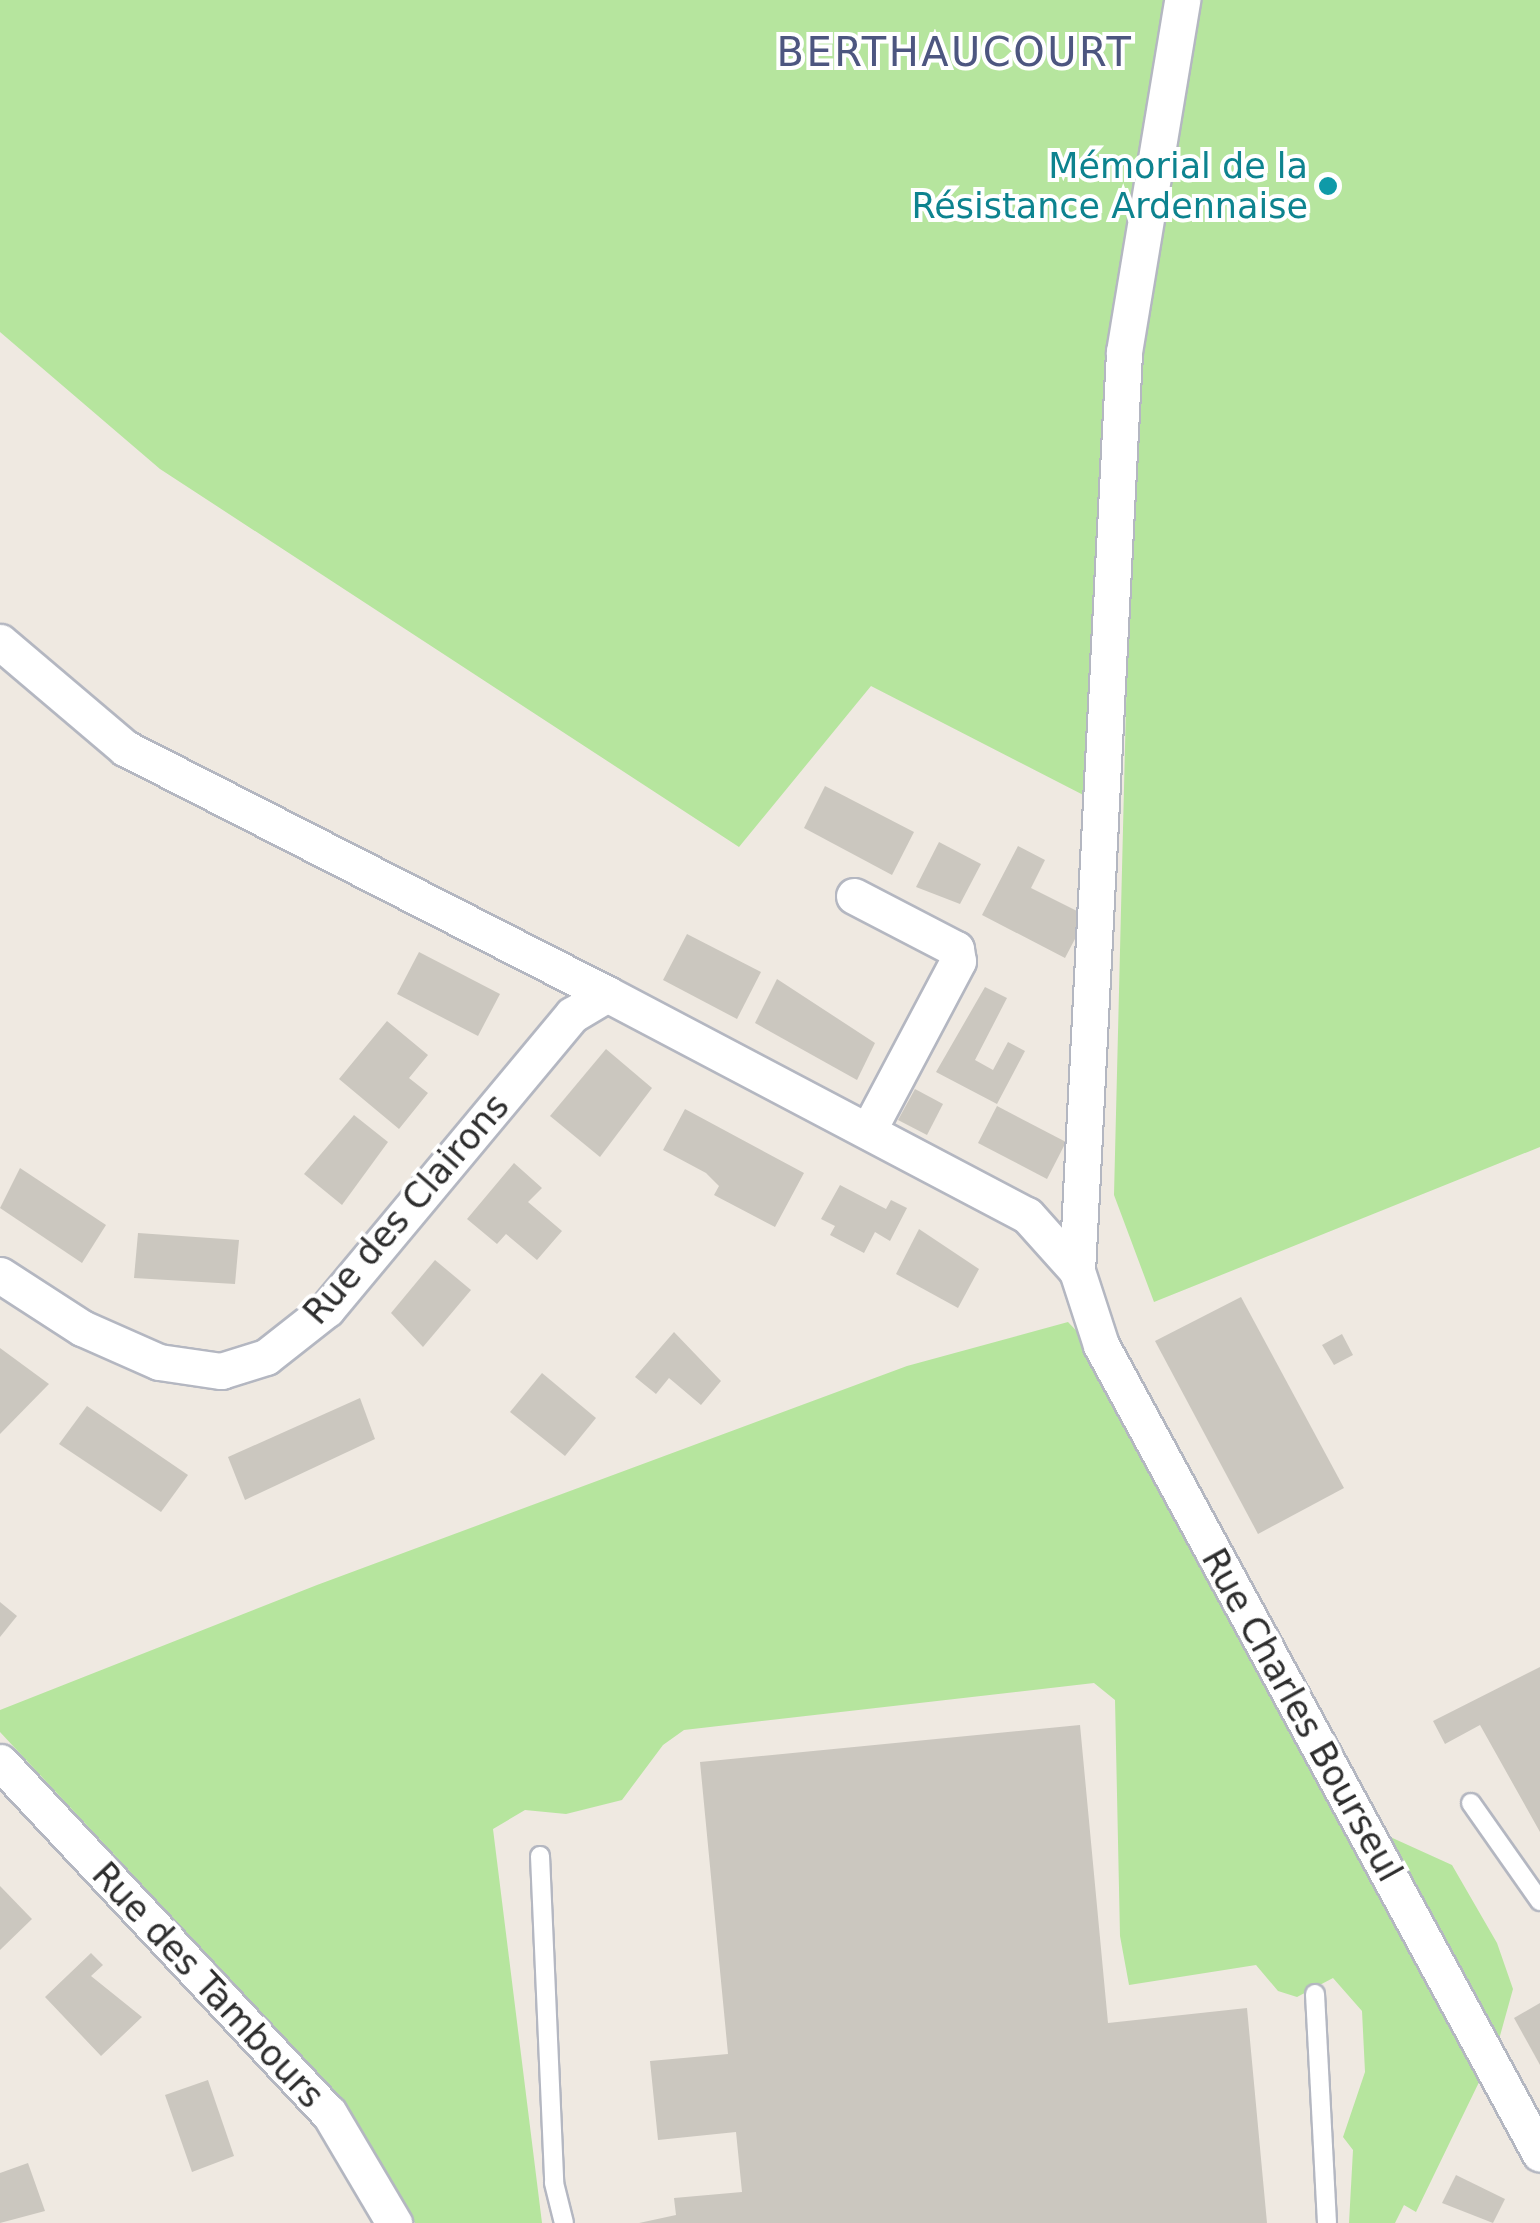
<!DOCTYPE html>
<html>
<head>
<meta charset="utf-8">
<style>
	body { margin:0 }
	#map { position:relative; width:1540px; height:2223px; overflow:hidden; background:#efe9e1; font-family:"DejaVu Sans",sans-serif }
	div>[style] { position:absolute }
	[style*='--x'] { left:calc(var(--x)*1px); top:calc(var(--y)*1px); width:calc(var(--w)*1px); rotate:calc(var(--a)*1deg) }
	.green>* { inset:0; background:#b6e59e }
	.building>* { inset:0; background:#cbc7bf }
	.roads { filter:drop-shadow(2px 0 #b4b7c1) drop-shadow(-2px 0 #b4b7c1) drop-shadow(0 2px #b4b7c1) drop-shadow(0 -2px #b4b7c1) }
	.service>* { height:18px; margin:-9px; padding:0 9px; transform-origin:9px; border-radius:9px; background:#fff }
	.minor>* { height:35px; margin:-17.5px; padding:0 17.5px; transform-origin:17.5px; border-radius:17.5px; background:#fff }
	.dots>* { width:28px; height:28px; translate:-50% -50%; box-sizing:border-box; border:5px solid #fff; border-radius:50% }
	span { translate:-50% -50%; white-space:nowrap; text-align:center; line-height:1.15; -webkit-text-stroke:8px #fff; paint-order:stroke }
	.culture-label { font-size:35px; color:#0d838f }
	.right { translate:-100% -50%; text-align:right }
	.street-label { font-size:35px; color:#2e2e2e }
	.quarter-label { font-size:40px; color:#4d5680; letter-spacing:2.5px }
</style>
</head>
<body>
<div id="map">
	<div class="green">
		<i style="clip-path:polygon(0 0,1540px 0,1540px 1147px,1154px 1302px,1114px 1195px,1131px 503px,1097px 802px,871px 686px,739px 847px,160px 469px,0 332px)"></i>
		<i style="clip-path:polygon(1068px 1322px,1091px 1346px,1344px 1816px,1452px 1865px,1497px 1943px,1513px 1989px,1498px 2043px,1416px 2212px,1404px 2205px,1395px 2223px,1349px 2223px,1353px 2150px,1343px 2137px,1365px 2072px,1362px 2011px,1333px 1978px,1297px 1997px,1278px 1991px,1256px 1965px,1129px 1985px,1120px 1936px,1115px 1700px,1094px 1683px,684px 1730px,663px 1745px,622px 1800px,566px 1814px,525px 1810px,493px 1829px,542px 2223px,415px 2223px,336px 2093px,0 1732px,0 1710px,317px 1585px,907px 1366px)"></i>
	</div>
	<div class="building">
		<i style="clip-path:polygon(825px 786px,914px 832px,892px 875px,804px 828px)"></i>
		<i style="clip-path:polygon(939px 842px,981px 864px,960px 904px,916px 887px)"></i>
		<i style="clip-path:polygon(1018px 846px,1045px 860px,1031px 888px,1087px 916px,1065px 958px,982px 915px)"></i>
		<i style="clip-path:polygon(687px 934px,761px 972px,737px 1019px,663px 980px)"></i>
		<i style="clip-path:polygon(419px 952px,500px 994px,478px 1036px,397px 994px)"></i>
		<i style="clip-path:polygon(777px 979px,875px 1043px,857px 1080px,755px 1023px)"></i>
		<i style="clip-path:polygon(985px 987px,1007px 998px,975px 1060px,993px 1070px,1008px 1042px,1025px 1051px,997px 1104px,936px 1072px)"></i>
		<i style="clip-path:polygon(387px 1021px,428px 1055px,409px 1078px,428px 1093px,399px 1129px,339px 1079px)"></i>
		<i style="clip-path:polygon(606px 1049px,652px 1088px,600px 1157px,550px 1116px)"></i>
		<i style="clip-path:polygon(915px 1089px,943px 1104px,927px 1135px,898px 1120px)"></i>
		<i style="clip-path:polygon(997px 1106px,1066px 1142px,1047px 1179px,978px 1143px)"></i>
		<i style="clip-path:polygon(685px 1109px,804px 1173px,775px 1227px,714px 1195px,719px 1186px,706px 1173px,663px 1150px)"></i>
		<i style="clip-path:polygon(354px 1115px,388px 1142px,342px 1205px,304px 1174px)"></i>
		<i style="clip-path:polygon(514px 1163px,542px 1188px,528px 1202px,562px 1231px,537px 1260px,506px 1234px,497px 1244px,467px 1219px)"></i>
		<i style="clip-path:polygon(20px 1168px,106px 1225px,82px 1263px,0 1208px)"></i>
		<i style="clip-path:polygon(840px 1185px,886px 1209px,891px 1200px,907px 1208px,890px 1241px,875px 1232px,864px 1253px,830px 1235px,835px 1226px,821px 1219px)"></i>
		<i style="clip-path:polygon(919px 1229px,979px 1269px,958px 1308px,896px 1274px)"></i>
		<i style="clip-path:polygon(138px 1233px,239px 1240px,235px 1284px,134px 1278px)"></i>
		<i style="clip-path:polygon(435px 1260px,471px 1290px,423px 1347px,391px 1313px)"></i>
		<i style="clip-path:polygon(1241px 1297px,1344px 1488px,1258px 1534px,1155px 1341px)"></i>
		<i style="clip-path:polygon(674px 1332px,721px 1381px,701px 1405px,669px 1378px,656px 1394px,635px 1377px)"></i>
		<i style="clip-path:polygon(1342px 1334px,1353px 1355px,1334px 1365px,1322px 1345px)"></i>
		<i style="clip-path:polygon(0 1348px,49px 1384px,0 1434px)"></i>
		<i style="clip-path:polygon(542px 1373px,596px 1418px,565px 1456px,510px 1412px)"></i>
		<i style="clip-path:polygon(360px 1398px,375px 1439px,245px 1500px,228px 1457px)"></i>
		<i style="clip-path:polygon(87px 1406px,188px 1475px,161px 1512px,59px 1444px)"></i>
		<i style="clip-path:polygon(0 1602px,17px 1616px,0 1637px)"></i>
		<i style="clip-path:polygon(1540px 1667px,1540px 1832px,1480px 1725px,1445px 1744px,1433px 1721px)"></i>
		<i style="clip-path:polygon(1080px 1725px,1108px 2023px,1247px 2008px,1267px 2223px,639px 2223px,676px 2215px,674px 2198px,742px 2192px,736px 2132px,658px 2140px,650px 2061px,728px 2054px,700px 1762px)"></i>
		<i style="clip-path:polygon(0 1886px,32px 1919px,0 1950px)"></i>
		<i style="clip-path:polygon(91px 1953px,103px 1965px,91px 1976px,142px 2017px,101px 2056px,45px 1997px)"></i>
		<i style="clip-path:polygon(1540px 2003px,1540px 2065px,1514px 2018px)"></i>
		<i style="clip-path:polygon(208px 2080px,234px 2156px,192px 2172px,165px 2095px)"></i>
		<i style="clip-path:polygon(28px 2163px,45px 2211px,0 2223px,0 2173px)"></i>
		<i style="clip-path:polygon(1456px 2175px,1505px 2199px,1493px 2223px,1442px 2203px)"></i>
	</div>
	<div class="roads">
		<div class="service">
			<i style="--x:1471;--y:1803;--w:120;--a:54.9"></i>
			<i style="--x:540;--y:1856;--w:327;--a:87.5"></i>
			<i style="--x:554;--y:2183;--w:41;--a:76"></i>
			<i style="--x:1315;--y:1994;--w:229;--a:87"></i>
		</div>
		<div class="minor">
			<i style="--x:0;--y:642;--w:164;--a:40.3"></i>
			<i style="--x:125;--y:748;--w:541;--a:27.04"></i>
			<i style="--x:854;--y:896;--w:115;--a:27.5"></i>
			<i style="--x:956;--y:949;--w:12;--a:81"></i>
			<i style="--x:958;--y:961;--w:192;--a:117.9"></i>
			<i style="--x:1077;--y:1271;--w:920;--a:-87.07"></i>
			<i style="--x:1124;--y:352;--w:357;--a:-80.6"></i>
			<i style="--x:0;--y:1275;--w:98;--a:32.9"></i>
			<i style="--x:82;--y:1328;--w:84;--a:23.8"></i>
			<i style="--x:159;--y:1362;--w:63;--a:8.3"></i>
			<i style="--x:221;--y:1371;--w:47;--a:-17.3"></i>
			<i style="--x:266;--y:1357;--w:78;--a:-38.2"></i>
			<i style="--x:327;--y:1309;--w:383;--a:-50.2"></i>
			<i style="--x:572;--y:1015;--w:41;--a:-31"></i>
			<i style="--x:607;--y:994;--w:475;--a:27.8"></i>
			<i style="--x:1027;--y:1215;--w:75;--a:48.2"></i>
			<i style="--x:1077;--y:1271;--w:78;--a:72"></i>
			<i style="--x:1101;--y:1345;--w:920;--a:61.51"></i>
			<i style="--x:0;--y:1762;--w:481;--a:46.9"></i>
			<i style="--x:329;--y:2113;--w:128;--a:59.4"></i>
		</div>
	</div>
	<div class="dots">
		<i style="left:1328px;top:186px;background:#0f9aa8"></i>
	</div>
	<div class="culture-label">
		<span class="right" style="left:1308px;top:186px">Mémorial de la<br>Résistance Ardennaise</span>
	</div>
	<div class="street-label">
		<span style="left:406px;top:1209px;rotate:-49deg">Rue des Clairons</span>
		<span style="left:1302px;top:1715px;rotate:61deg">Rue Charles Bourseul</span>
		<span style="left:208px;top:1985px;rotate:47deg">Rue des Tambours</span>
	</div>
	<div class="quarter-label">
		<span style="left:955px;top:52px">BERTHAUCOURT</span>
	</div>
</div>
</body>
</html>
